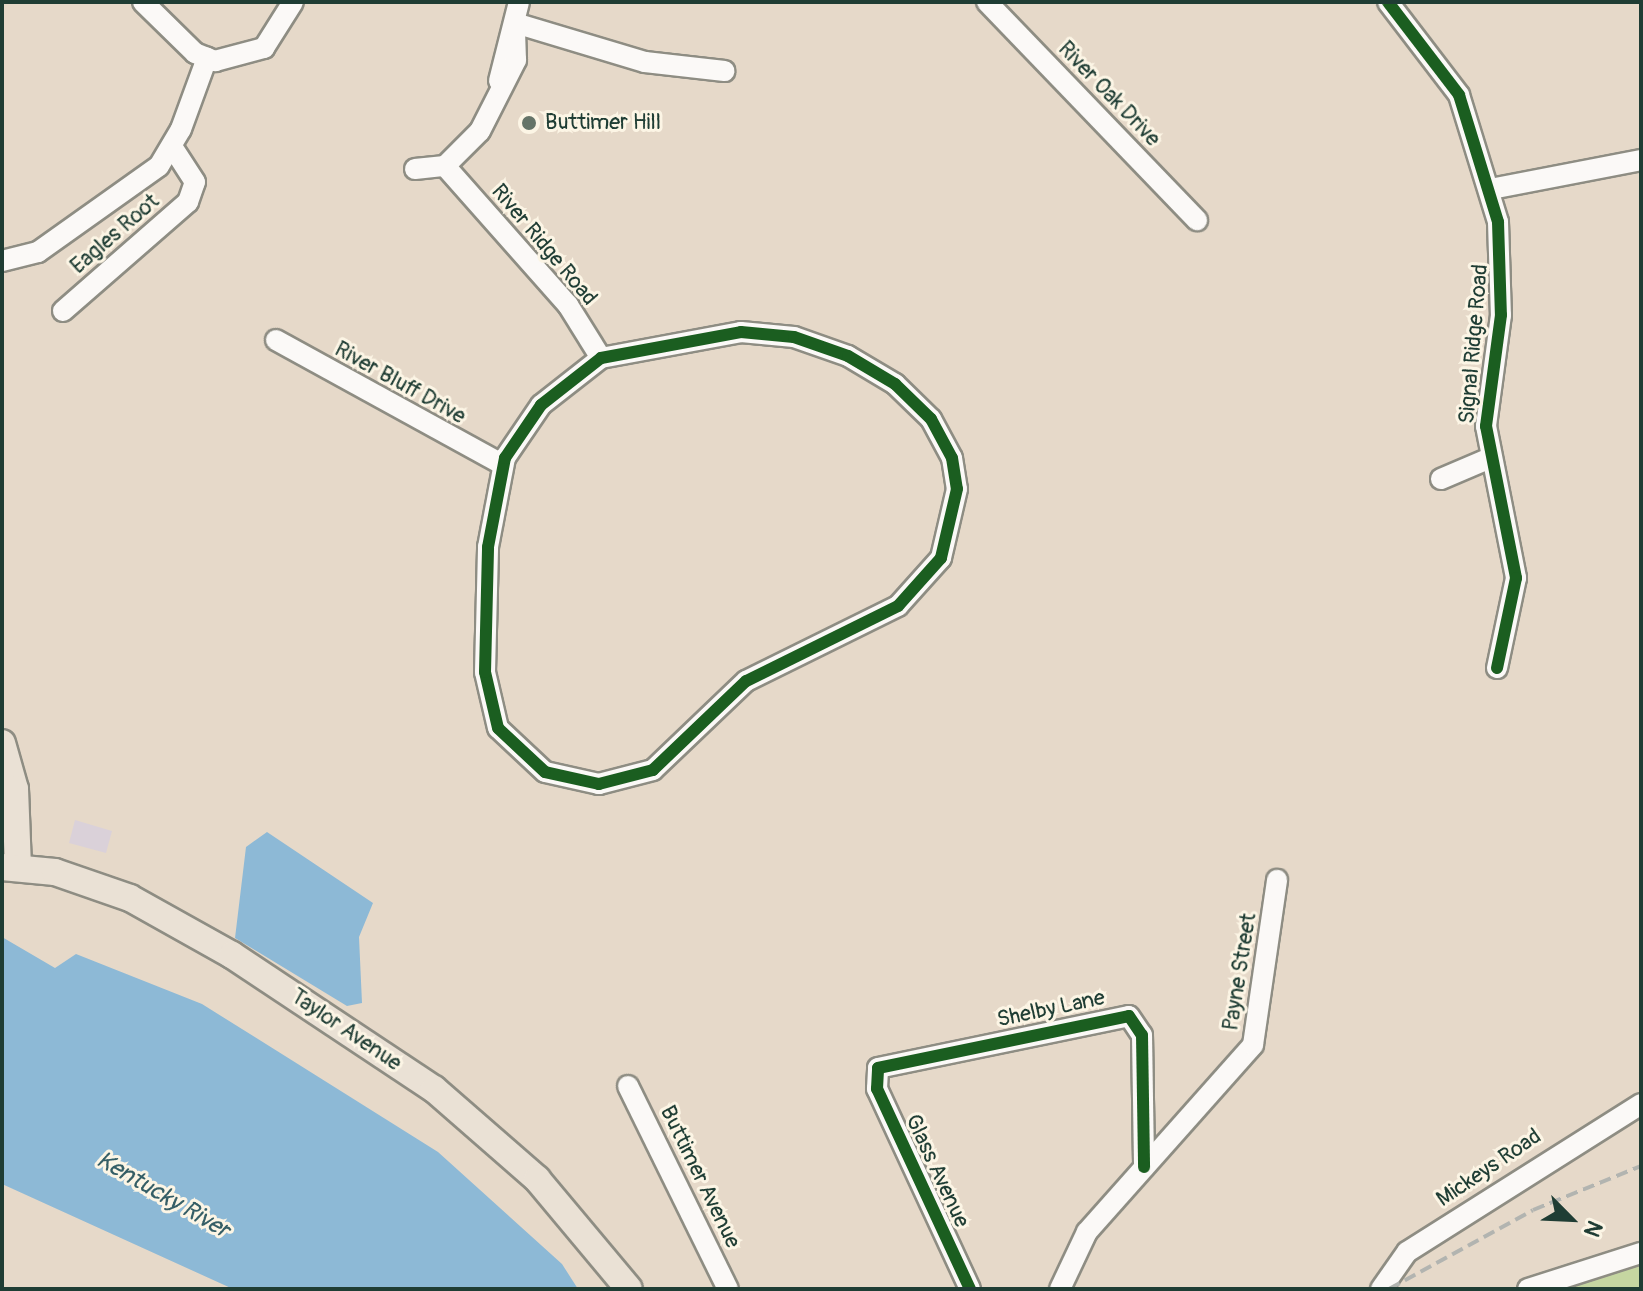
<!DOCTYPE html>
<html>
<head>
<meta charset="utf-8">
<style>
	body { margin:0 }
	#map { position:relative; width:1643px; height:1291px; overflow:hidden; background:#e6d9c9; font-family:Pangolin,sans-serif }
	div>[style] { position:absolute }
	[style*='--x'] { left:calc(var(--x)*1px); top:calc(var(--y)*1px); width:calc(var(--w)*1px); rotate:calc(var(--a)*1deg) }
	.green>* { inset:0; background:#c5d6a1 }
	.water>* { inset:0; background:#8db9d6 }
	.building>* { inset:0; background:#dad1d9 }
	.roads { filter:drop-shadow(2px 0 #8e8d83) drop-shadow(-2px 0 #8e8d83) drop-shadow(0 2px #8e8d83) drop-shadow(0 -2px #8e8d83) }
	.minor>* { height:20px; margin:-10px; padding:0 10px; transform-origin:10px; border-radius:10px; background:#fbf9f7 }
	.major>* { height:26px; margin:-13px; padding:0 13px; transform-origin:13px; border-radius:13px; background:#eae1d5 }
	.rail>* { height:4px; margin-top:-2px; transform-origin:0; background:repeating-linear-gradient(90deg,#b2b4b0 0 12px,transparent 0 18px) }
	.cycleway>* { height:12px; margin:-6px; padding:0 6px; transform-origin:6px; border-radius:6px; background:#1b5e20 }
	.dots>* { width:22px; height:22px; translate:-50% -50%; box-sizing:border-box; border:4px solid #fcf5e5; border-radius:50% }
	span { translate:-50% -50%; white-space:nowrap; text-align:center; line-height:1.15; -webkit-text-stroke:6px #fcf5e5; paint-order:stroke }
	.street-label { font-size:22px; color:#1f3d34 }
	.poi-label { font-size:22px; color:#1f3d34 }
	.left { translate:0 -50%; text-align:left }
	.water-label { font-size:24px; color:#355e66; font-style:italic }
	.frame { position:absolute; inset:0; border:4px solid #1f3d34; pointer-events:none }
	.north { position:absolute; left:1531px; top:1179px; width:80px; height:80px; -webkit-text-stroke:6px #fcf5e5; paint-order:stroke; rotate:114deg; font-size:22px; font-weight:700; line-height:32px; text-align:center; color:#1f3d34 }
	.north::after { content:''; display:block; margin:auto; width:28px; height:36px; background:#1f3d34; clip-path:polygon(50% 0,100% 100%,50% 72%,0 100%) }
</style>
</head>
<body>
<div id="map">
	<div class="green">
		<i style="clip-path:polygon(1641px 1257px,1641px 1289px,1529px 1289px)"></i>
	</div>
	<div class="water">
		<i style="clip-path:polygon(267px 832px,373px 903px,359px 937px,362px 1003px,347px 1006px,235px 938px,246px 847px)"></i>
		<i style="clip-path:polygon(2px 937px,55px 968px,76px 954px,202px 1004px,438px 1152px,562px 1264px,578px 1289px,233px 1289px,2px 1184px)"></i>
	</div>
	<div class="building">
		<i style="clip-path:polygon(75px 820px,112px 831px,106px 853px,69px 843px)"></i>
	</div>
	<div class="roads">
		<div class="minor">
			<i style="--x:143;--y:2;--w:73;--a:44.4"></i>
			<i style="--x:195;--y:53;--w:22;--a:22"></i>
			<i style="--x:215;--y:61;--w:51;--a:-14.9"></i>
			<i style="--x:264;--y:48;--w:54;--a:-57.8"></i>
			<i style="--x:987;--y:2;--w:303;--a:46.1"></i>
			<i style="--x:1388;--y:2;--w:117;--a:52.6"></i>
			<i style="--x:1459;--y:95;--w:133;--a:72.9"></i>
			<i style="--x:1498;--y:222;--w:93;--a:88.2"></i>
			<i style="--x:1501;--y:315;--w:112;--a:97.7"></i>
			<i style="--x:1486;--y:426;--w:155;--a:78.8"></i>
			<i style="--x:1516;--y:578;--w:92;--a:101.9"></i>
			<i style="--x:515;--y:23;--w:136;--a:16.7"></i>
			<i style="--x:645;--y:62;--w:80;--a:6.5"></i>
			<i style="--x:499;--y:81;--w:81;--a:-75.8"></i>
			<i style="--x:445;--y:166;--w:186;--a:48.5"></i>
			<i style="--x:568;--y:305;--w:62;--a:58.1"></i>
			<i style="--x:415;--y:169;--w:30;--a:-6"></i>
			<i style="--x:445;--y:166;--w:49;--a:-45"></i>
			<i style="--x:480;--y:131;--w:80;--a:-63.1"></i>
			<i style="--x:516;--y:60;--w:37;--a:-92"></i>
			<i style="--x:1491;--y:189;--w:153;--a:-10.9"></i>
			<i style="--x:2;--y:261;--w:37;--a:-14"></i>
			<i style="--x:38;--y:252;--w:148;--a:-35.4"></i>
			<i style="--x:159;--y:166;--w:43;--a:-59.3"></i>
			<i style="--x:181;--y:129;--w:76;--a:-69.9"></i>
			<i style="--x:63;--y:311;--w:166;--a:-41.1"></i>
			<i style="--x:188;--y:202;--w:21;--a:-71"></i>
			<i style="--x:195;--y:182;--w:40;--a:-122.9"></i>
			<i style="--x:741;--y:332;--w:53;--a:5.4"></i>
			<i style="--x:794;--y:337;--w:57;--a:19.4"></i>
			<i style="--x:848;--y:356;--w:55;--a:30.8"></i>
			<i style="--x:895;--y:384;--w:50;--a:44.2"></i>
			<i style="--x:931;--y:419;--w:44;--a:61.7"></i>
			<i style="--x:952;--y:458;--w:31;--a:81"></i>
			<i style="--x:957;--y:489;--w:71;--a:103.1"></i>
			<i style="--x:941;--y:558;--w:64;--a:131.9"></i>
			<i style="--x:898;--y:606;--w:169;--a:153.7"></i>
			<i style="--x:746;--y:681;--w:129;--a:136.3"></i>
			<i style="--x:653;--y:770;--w:56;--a:165.5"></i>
			<i style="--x:599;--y:784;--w:55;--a:-167.5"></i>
			<i style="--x:545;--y:772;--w:64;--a:-136.9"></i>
			<i style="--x:498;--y:728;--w:57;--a:-103.1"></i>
			<i style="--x:485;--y:672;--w:125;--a:-88.6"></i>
			<i style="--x:488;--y:547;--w:91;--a:-79.2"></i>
			<i style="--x:505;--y:458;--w:64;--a:-55.8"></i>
			<i style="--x:541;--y:405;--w:76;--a:-38.1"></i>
			<i style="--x:601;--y:358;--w:142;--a:-10.5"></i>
			<i style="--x:276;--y:340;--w:259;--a:28.8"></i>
			<i style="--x:1441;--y:479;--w:51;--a:-23.1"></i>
			<i style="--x:628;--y:1086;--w:226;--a:63.8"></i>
			<i style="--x:970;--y:1289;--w:221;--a:-114.9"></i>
			<i style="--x:877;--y:1089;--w:21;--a:-87"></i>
			<i style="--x:878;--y:1068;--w:256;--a:-11.7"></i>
			<i style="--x:1129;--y:1016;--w:23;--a:56"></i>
			<i style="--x:1142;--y:1035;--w:132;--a:89.1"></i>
			<i style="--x:1060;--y:1289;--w:63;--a:-64.7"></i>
			<i style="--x:1087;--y:1232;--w:250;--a:-48.4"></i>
			<i style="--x:1253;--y:1045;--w:167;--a:-81.7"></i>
			<i style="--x:1381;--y:1289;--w:45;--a:-54.9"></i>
			<i style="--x:1407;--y:1252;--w:277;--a:-32.3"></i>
			<i style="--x:1528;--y:1289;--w:119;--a:-17.7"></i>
		</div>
		<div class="major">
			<i style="--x:2;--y:743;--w:48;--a:74.2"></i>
			<i style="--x:15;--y:789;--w:79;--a:87.8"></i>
			<i style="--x:2;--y:867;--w:53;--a:5.4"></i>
			<i style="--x:55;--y:872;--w:79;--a:19.1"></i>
			<i style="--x:130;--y:898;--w:117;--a:29.2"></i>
			<i style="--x:232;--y:955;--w:242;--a:33.6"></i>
			<i style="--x:434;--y:1089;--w:137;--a:41.1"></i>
			<i style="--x:537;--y:1179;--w:143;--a:50.1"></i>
		</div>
	</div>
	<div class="rail">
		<i style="--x:1389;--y:1289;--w:164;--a:-28.7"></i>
		<i style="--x:1533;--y:1210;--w:117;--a:-22.2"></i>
	</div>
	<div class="cycleway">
		<i style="--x:1388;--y:2;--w:117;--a:52.6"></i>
		<i style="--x:1459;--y:95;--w:133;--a:72.9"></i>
		<i style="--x:1498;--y:222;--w:93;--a:88.2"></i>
		<i style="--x:1501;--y:315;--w:112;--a:97.7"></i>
		<i style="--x:1486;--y:426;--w:155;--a:78.8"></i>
		<i style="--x:1516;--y:578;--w:92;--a:101.9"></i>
		<i style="--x:741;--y:332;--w:53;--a:5.4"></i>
		<i style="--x:794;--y:337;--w:57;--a:19.4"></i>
		<i style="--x:848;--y:356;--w:55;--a:30.8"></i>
		<i style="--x:895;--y:384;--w:50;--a:44.2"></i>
		<i style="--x:931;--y:419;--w:44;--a:61.7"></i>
		<i style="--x:952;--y:458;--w:31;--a:81"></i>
		<i style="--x:957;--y:489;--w:71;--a:103.1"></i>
		<i style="--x:941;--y:558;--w:64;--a:131.9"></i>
		<i style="--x:898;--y:606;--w:169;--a:153.7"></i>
		<i style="--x:746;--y:681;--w:129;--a:136.3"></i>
		<i style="--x:653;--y:770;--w:56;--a:165.5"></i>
		<i style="--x:599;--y:784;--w:55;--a:-167.5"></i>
		<i style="--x:545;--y:772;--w:64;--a:-136.9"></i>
		<i style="--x:498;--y:728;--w:57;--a:-103.1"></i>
		<i style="--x:485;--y:672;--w:125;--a:-88.6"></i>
		<i style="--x:488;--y:547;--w:91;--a:-79.2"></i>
		<i style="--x:505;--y:458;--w:64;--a:-55.8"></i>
		<i style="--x:541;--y:405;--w:76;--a:-38.1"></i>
		<i style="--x:601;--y:358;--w:142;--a:-10.5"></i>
		<i style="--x:970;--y:1289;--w:221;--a:-114.9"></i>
		<i style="--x:877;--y:1089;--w:21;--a:-87"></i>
		<i style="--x:878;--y:1068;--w:256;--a:-11.7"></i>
		<i style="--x:1129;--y:1016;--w:23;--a:56"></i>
		<i style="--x:1142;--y:1035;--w:132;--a:89.1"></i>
	</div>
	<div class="dots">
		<i style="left:529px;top:123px;background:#657468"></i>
	</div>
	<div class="street-label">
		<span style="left:1109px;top:94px;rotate:46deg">River Oak Drive</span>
		<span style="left:115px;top:234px;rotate:-41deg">Eagles Root</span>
		<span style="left:544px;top:245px;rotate:50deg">River Ridge Road</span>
		<span style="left:1474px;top:344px;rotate:-85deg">Signal Ridge Road</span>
		<span style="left:400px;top:383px;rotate:29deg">River Bluff Drive</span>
		<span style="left:1240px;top:972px;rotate:-81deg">Payne Street</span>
		<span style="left:1051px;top:1009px;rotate:-12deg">Shelby Lane</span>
		<span style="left:346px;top:1030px;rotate:34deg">Taylor Avenue</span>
		<span style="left:1489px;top:1168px;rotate:-34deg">Mickeys Road</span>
		<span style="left:937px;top:1171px;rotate:65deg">Glass Avenue</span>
		<span style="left:700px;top:1177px;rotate:64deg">Buttimer Avenue</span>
	</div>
	<div class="poi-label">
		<span class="left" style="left:545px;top:123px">Buttimer Hill</span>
	</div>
	<div class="water-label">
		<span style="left:163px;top:1195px;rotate:30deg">Kentucky River</span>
	</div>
	<div class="frame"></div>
	<div class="north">N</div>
</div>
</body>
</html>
